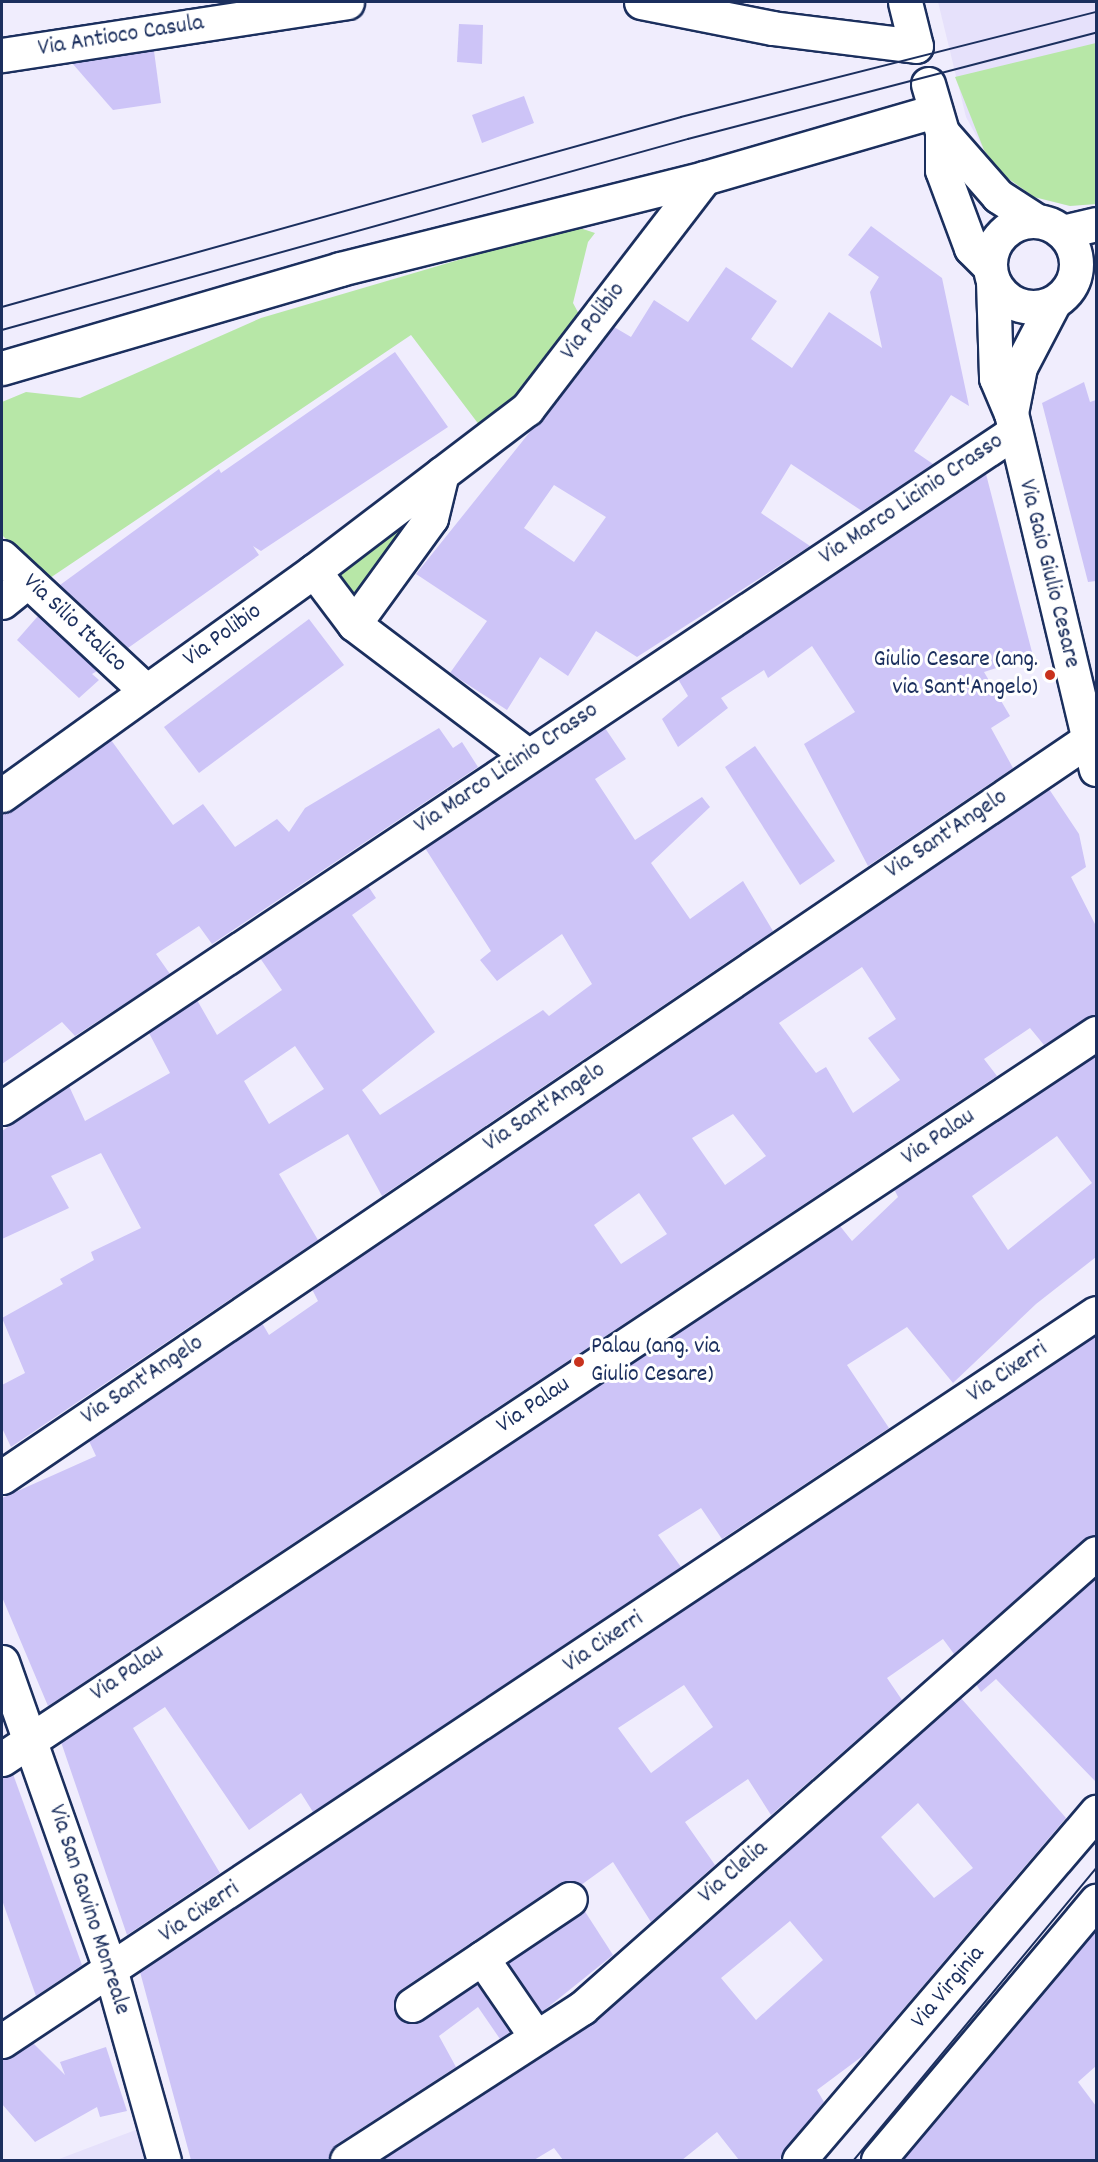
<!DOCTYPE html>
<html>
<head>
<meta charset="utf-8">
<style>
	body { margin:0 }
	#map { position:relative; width:1098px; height:2162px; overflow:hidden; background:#f0edfd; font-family:Dekko,sans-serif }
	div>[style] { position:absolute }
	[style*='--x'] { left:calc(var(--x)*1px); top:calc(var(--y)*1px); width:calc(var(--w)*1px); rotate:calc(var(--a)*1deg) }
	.built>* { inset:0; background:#e6e1fb }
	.green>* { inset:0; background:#b7e7a7 }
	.building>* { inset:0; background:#cdc4f7 }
	.roads { filter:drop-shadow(2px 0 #1b2f5e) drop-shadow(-2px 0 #1b2f5e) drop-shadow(0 2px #1b2f5e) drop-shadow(0 -2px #1b2f5e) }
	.minor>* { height:33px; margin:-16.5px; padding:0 16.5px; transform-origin:16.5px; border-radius:16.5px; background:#fff }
	.tertiary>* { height:33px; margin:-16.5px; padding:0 16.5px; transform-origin:16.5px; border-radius:16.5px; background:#fff }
	.secondary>* { height:33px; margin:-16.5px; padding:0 16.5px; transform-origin:16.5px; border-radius:16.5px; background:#fff }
	.secondary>.ring { margin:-16.5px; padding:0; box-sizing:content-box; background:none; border:33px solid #fff; border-radius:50% }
	.tram>* { height:1.5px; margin:-0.75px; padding:0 0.75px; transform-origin:0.75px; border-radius:0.75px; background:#1b2f5e }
	.dots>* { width:16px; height:16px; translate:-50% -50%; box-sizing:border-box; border:3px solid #fff; border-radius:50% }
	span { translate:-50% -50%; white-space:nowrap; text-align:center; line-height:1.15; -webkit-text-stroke:6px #fff; paint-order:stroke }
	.street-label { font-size:24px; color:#1b2f5e }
	.poi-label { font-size:24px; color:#1b2f5e }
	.right { translate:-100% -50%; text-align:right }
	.left { translate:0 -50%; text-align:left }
	.frame { position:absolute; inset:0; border:3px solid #1b2f5e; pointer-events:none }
</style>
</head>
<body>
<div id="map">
	<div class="built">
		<i style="clip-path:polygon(938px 2px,1096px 2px,1096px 204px,1070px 206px,1034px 197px,1002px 174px,984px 150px,966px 117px)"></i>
		<i style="clip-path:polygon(154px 2123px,164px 2160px,57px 2160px,59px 2159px)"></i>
	</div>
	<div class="green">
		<i style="clip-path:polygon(1096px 43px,1096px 204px,1070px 206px,1034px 197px,1002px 174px,984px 150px,955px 77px)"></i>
		<i style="clip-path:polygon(574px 226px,595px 233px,588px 242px,573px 303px,580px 316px,519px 396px,480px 426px,411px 335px,47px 580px,2px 535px,2px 402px,26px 392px,80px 398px,261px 318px)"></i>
		<i style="clip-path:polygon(411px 514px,354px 602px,331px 570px)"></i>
	</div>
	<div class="building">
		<i style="clip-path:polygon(459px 24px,483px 25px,482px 64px,457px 62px)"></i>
		<i style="clip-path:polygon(154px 51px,161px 103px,113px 110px,72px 63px)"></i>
		<i style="clip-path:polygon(524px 96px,534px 123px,482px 143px,472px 115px)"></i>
		<i style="clip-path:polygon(evenodd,871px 226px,942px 278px,969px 406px,951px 395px,914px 451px,933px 464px,862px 511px,791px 464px,761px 513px,810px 546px,637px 657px,596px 631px,568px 676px,540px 657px,507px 710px,450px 673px,487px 621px,416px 574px,614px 327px,631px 337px,654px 300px,688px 322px,726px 267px,777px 301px,751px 339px,792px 368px,829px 312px,882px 348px,870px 292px,879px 277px,848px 255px,871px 226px,554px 485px,606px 517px,574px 562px,524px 528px,554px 485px)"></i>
		<i style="clip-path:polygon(395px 352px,448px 427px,261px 551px,253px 546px,259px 555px,128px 648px,60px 585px,219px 469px,221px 473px)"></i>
		<i style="clip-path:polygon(1084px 382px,1090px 402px,1096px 400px,1096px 581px,1088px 582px,1042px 403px)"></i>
		<i style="clip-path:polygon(986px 474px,1033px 656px,984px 672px,1010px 716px,991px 728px,1013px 768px,868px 866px,804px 744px,855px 712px,812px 646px,768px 678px,764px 670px,721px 698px,728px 708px,678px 747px,662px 719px,688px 696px,678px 679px)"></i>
		<i style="clip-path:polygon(38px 616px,97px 671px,92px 674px,99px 680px,79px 698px,17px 640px)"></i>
		<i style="clip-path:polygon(309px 619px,344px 665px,199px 773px,164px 727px)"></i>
		<i style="clip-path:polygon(439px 728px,453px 748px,462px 742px,478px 767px,212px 944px,199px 926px,156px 954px,170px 974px,75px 1036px,62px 1022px,2px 1064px,2px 813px,111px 740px,173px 825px,203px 804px,235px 847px,277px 819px,289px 832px,305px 808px)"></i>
		<i style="clip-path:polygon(evenodd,605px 728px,626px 759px,595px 779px,635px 840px,702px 797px,710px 807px,651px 863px,690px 919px,743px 881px,773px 931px,382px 1196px,348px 1134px,279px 1174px,318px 1240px,11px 1447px,2px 1428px,2px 1385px,25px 1373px,2px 1318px,63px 1284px,60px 1279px,94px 1260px,91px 1252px,141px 1228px,101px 1153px,51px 1176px,69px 1208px,2px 1239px,2px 1131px,69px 1086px,85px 1121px,170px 1073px,149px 1033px,197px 1000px,217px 1035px,282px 990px,260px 958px,368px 886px,376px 898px,352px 915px,435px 1032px,362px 1090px,380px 1115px,543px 1010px,549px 1016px,592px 984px,562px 934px,497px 981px,480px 960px,491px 951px,425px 848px,605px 728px,295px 1046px,324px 1089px,269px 1124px,244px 1081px,295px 1046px)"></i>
		<i style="clip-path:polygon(755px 746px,835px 861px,800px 885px,725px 767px)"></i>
		<i style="clip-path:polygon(evenodd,1049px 789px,1079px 834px,1086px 867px,1071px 877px,1096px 926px,1096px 1015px,1044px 1045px,1030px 1028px,984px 1059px,997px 1076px,48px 1706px,2px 1597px,2px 1498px,96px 1456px,89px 1441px,262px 1323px,269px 1335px,318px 1301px,312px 1289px,1049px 789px,862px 967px,896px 1019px,868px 1038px,900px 1080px,853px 1113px,826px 1067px,816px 1073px,779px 1023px,862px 967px,1049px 789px,733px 1114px,766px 1156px,725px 1185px,692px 1138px,733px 1114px,1049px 789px,639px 1193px,667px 1234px,621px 1264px,594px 1225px,639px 1193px)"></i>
		<i style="clip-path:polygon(evenodd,1096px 1055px,1096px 1257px,1036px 1304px,953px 1383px,907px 1327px,847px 1365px,889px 1428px,722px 1539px,701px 1508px,658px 1535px,681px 1567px,313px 1812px,301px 1793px,249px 1830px,165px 1707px,133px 1728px,220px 1873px,127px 1935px,61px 1742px,840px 1226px,852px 1241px,898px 1197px,894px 1189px,1096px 1055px,1057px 1136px,1092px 1183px,1008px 1250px,972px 1196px,1057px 1136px)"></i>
		<i style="clip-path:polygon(evenodd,1096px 1335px,1096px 1535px,1084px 1539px,954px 1654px,943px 1639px,887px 1678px,902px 1700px,771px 1815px,748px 1779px,685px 1822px,715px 1865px,651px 1922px,613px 1862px,581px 1885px,560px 1883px,402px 1989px,395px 1997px,396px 2015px,414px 2024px,477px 1984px,510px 2032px,500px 2039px,478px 2007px,439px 2036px,456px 2067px,337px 2144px,328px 2160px,191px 2160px,140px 1972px,1096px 1335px,684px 1685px,713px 1727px,651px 1773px,618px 1728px,684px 1685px)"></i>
		<i style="clip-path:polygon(1096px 1578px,1096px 1782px,996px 1679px,981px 1692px,976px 1684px)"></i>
		<i style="clip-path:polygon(evenodd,961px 1698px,1066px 1818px,864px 2055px,817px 2090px,824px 2102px,779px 2160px,739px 2160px,717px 2132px,682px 2160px,563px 2160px,554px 2148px,534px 2160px,381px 2160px,594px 2022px,961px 1698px,918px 1803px,973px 1868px,934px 1898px,881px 1837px,918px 1803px,961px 1698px,790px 1921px,823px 1960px,756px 2020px,721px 1978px,790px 1921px)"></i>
		<i style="clip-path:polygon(13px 1774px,82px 1965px,36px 1996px,2px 1900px,2px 1777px)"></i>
		<i style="clip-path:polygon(584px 1910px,613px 1955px,542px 2012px,508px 1963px)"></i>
		<i style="clip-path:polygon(1096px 1930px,1096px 2066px,1078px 2082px,1096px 2106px,1096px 2160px,902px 2160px)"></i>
		<i style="clip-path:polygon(33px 2043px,65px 2075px,60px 2062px,106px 2047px,127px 2111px,100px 2117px,97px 2107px,35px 2142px,2px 2104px,2px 2059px)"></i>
	</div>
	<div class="roads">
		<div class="minor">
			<i style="--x:641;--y:2;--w:134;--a:11.2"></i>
			<i style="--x:772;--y:28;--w:145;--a:7.1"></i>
			<i style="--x:2;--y:55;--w:349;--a:-8.7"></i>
			<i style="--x:2;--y:368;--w:352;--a:-16.3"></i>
			<i style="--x:340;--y:269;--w:375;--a:-14"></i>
			<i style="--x:704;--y:178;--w:241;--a:-16.2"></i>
			<i style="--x:2;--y:557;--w:197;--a:42.9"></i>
			<i style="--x:314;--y:571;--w:66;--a:53"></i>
			<i style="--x:354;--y:624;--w:217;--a:37.1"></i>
			<i style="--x:2;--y:602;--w:33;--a:-39"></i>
			<i style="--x:354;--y:624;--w:131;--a:-54"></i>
			<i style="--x:431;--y:518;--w:46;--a:-76.3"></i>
			<i style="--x:2;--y:795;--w:384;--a:-35.7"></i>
			<i style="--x:314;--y:571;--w:268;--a:-37.3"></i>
			<i style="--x:527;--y:409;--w:291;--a:-52.5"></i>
			<i style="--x:2;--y:1108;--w:1217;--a:-33.74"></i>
			<i style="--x:2;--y:1477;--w:1314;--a:-34.17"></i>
			<i style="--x:2;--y:1759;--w:1313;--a:-33.57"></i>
			<i style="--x:482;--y:1958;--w:96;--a:55.6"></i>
			<i style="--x:412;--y:2005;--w:190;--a:-33.9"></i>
			<i style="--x:2;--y:2041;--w:1314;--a:-33.64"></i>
			<i style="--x:347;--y:2160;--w:280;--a:-32.9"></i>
			<i style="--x:582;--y:2008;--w:686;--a:-41.52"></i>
			<i style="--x:799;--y:2160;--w:458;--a:-49.5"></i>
			<i style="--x:878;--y:2160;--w:339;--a:-49.9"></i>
		</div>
		<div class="tertiary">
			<i style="--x:993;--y:281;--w:97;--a:88.2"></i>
			<i style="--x:996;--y:378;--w:38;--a:67"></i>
			<i style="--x:1011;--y:413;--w:366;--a:76.6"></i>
			<i style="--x:1011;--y:413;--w:47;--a:-78.9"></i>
			<i style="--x:1020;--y:367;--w:73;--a:-62.4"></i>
			<i style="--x:2;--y:1662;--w:329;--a:70.6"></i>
			<i style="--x:111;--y:1972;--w:195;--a:74.3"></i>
		</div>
		<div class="secondary">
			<i style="--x:905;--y:2;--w:45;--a:76"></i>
			<i style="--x:928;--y:84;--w:50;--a:73.7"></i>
			<i style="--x:942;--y:132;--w:38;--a:90"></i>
			<i style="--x:942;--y:170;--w:83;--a:69.6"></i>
			<i style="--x:971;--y:248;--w:27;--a:45"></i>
			<i style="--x:942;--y:132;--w:85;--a:48.8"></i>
			<i style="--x:998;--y:196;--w:46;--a:32.7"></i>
			<i class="ring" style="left:990px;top:221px;width:53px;height:53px"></i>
			<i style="--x:1062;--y:232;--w:35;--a:-13"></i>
		</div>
	</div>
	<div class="tram">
		<i style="--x:2;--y:307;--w:705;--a:-15.63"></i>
		<i style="--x:681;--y:117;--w:428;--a:-14.2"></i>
		<i style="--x:2;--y:330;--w:712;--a:-15.56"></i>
		<i style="--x:688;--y:139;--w:422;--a:-14.6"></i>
		<i style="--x:854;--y:2160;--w:378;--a:-50.3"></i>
	</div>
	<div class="dots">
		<i style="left:1050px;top:675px;background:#c8321e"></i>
		<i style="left:579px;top:1362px;background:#c8321e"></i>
	</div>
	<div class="street-label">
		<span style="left:121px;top:37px;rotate:-9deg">Via Antioco Casula</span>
		<span style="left:594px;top:322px;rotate:-53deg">Via Polibio</span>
		<span style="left:912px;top:500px;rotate:-34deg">Via Marco Licinio Crasso</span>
		<span style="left:1048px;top:574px;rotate:76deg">Via Gaio Giulio Cesare</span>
		<span style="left:74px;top:624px;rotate:43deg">Via Silio Italico</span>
		<span style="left:223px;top:636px;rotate:-36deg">Via Polibio</span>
		<span style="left:507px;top:769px;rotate:-34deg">Via Marco Licinio Crasso</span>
		<span style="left:947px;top:835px;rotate:-34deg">Via Sant'Angelo</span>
		<span style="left:545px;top:1108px;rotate:-34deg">Via Sant'Angelo</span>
		<span style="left:939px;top:1138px;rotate:-34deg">Via Palau</span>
		<span style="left:1008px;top:1373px;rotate:-34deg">Via Cixerri</span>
		<span style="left:143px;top:1381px;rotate:-34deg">Via Sant'Angelo</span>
		<span style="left:534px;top:1406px;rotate:-34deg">Via Palau</span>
		<span style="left:604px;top:1643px;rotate:-34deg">Via Cixerri</span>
		<span style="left:128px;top:1674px;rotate:-34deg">Via Palau</span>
		<span style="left:734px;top:1873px;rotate:-41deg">Via Clelia</span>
		<span style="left:88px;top:1910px;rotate:72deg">Via San Gavino Monreale</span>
		<span style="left:200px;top:1913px;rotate:-34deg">Via Cixerri</span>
		<span style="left:949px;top:1988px;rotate:-50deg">Via Virginia</span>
	</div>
	<div class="poi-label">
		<span class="right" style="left:1038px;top:675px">Giulio Cesare (ang.<br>via Sant'Angelo)</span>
		<span class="left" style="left:591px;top:1362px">Palau (ang. via<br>Giulio Cesare)</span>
	</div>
	<div class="frame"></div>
</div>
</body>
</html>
